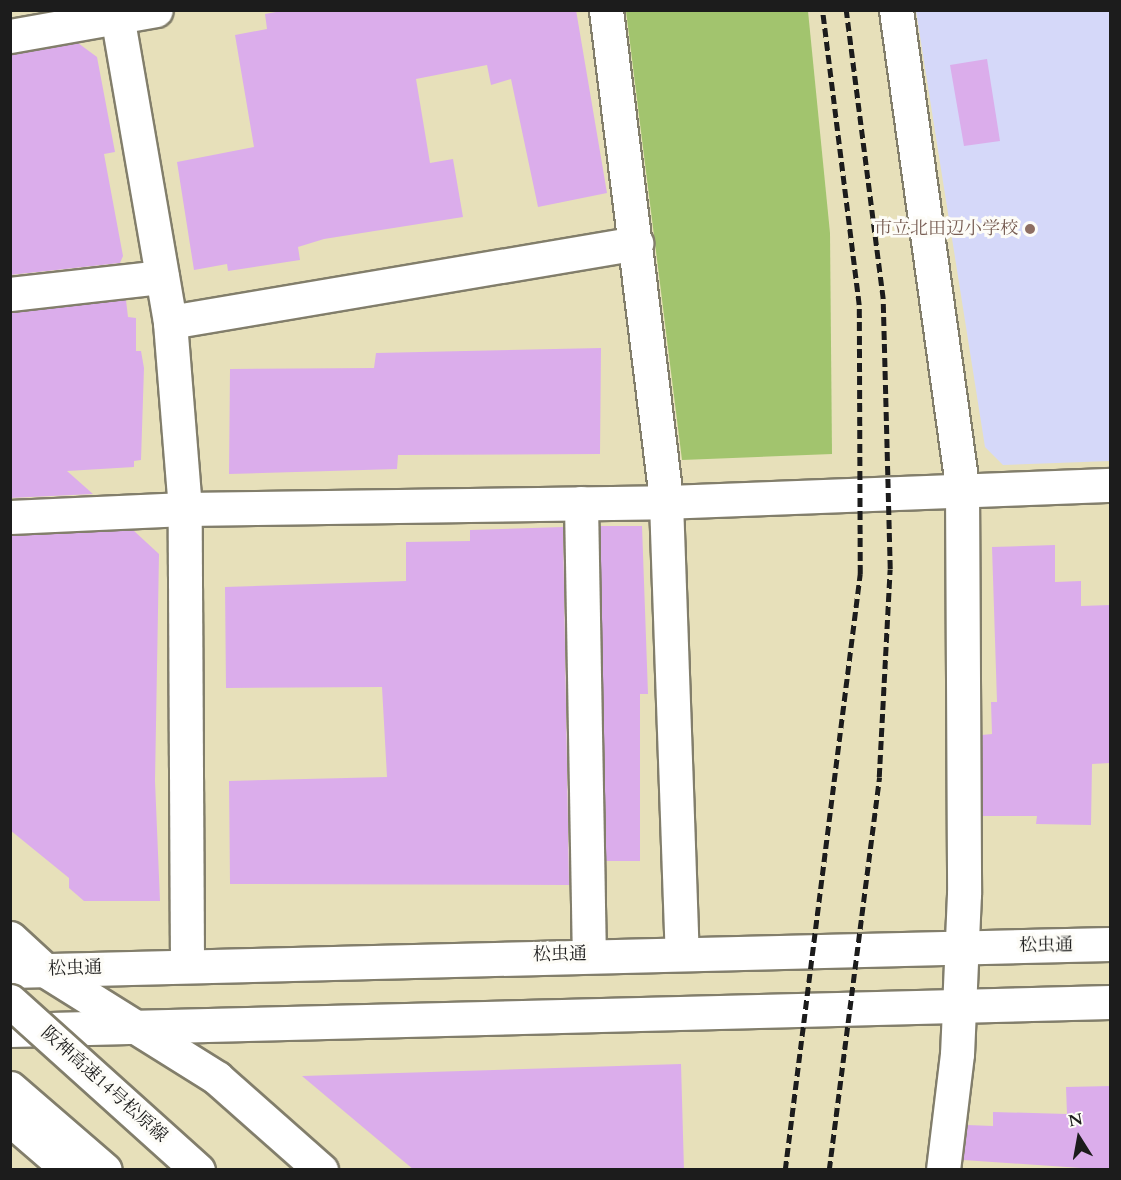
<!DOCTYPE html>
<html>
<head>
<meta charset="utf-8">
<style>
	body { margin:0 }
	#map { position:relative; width:1121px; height:1180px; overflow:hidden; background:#e7e0ba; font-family:Cardo,"Noto Serif JP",serif }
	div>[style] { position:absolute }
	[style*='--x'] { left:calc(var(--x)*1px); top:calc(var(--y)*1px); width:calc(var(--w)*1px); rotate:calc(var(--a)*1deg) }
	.built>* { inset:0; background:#d5d8f9 }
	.green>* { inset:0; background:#a2c46e }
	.building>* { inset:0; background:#dbadeb }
	.roads { filter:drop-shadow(2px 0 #827e6b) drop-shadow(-2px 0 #827e6b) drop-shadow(0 2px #827e6b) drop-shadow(0 -2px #827e6b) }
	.street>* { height:33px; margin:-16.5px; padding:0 16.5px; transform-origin:16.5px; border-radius:16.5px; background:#fff }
	.secondary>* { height:33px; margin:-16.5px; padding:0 16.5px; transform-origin:16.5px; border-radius:16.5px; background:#fff }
	.highway>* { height:33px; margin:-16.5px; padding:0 16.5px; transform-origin:16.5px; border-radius:16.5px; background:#fff }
	.rail>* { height:4.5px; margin-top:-2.25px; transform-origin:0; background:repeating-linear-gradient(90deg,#1c1c1c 0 9px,transparent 0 13.5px) }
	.bridges { filter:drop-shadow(2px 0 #827e6b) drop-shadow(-2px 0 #827e6b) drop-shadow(0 2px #827e6b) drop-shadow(0 -2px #827e6b) }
	.highway-bridge>* { height:33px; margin:-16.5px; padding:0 16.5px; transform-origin:16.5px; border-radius:16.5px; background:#fff }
	.dots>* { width:16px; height:16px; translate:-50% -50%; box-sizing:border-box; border:3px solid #fdfcf7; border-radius:50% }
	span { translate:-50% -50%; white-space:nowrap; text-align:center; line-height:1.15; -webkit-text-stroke:6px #fdfcf7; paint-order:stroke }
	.education-label { font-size:18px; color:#785e54 }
	.right { translate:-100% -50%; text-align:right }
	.street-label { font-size:18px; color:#1c1c1c }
	.frame { position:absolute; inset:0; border:12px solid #1c1c1c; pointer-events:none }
	.north { position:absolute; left:1049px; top:1108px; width:60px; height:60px; -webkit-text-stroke:4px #fdfcf7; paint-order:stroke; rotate:349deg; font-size:16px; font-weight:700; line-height:24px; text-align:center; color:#1c1c1c }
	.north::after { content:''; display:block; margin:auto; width:21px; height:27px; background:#1c1c1c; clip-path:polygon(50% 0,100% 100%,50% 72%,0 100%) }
</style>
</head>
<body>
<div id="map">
	<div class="built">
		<i style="clip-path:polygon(916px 11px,1110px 11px,1110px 461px,1003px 465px,985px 447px)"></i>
	</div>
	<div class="green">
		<i style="clip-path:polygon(626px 11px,808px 11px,830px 233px,832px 454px,682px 460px)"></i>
	</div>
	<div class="building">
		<i style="clip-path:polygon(287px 10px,576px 10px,607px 193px,538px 207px,511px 79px,491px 85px,487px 65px,416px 79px,430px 163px,453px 159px,463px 217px,324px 239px,298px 247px,300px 260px,228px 271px,227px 264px,194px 270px,177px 162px,254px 147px,235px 35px,267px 29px,265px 14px)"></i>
		<i style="clip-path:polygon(78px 43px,97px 57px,115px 152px,104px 154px,123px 256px,120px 263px,10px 275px,10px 54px)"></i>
		<i style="clip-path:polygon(987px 59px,1000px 141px,964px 146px,950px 65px)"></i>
		<i style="clip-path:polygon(126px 300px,128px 317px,136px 318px,136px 351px,141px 351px,144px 368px,141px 460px,134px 461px,134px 467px,67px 471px,93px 494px,10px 498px,10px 312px)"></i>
		<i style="clip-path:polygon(601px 348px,600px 454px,398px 455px,397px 469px,229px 474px,230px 369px,374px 368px,376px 353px)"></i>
		<i style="clip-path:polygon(600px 526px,642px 526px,648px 694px,640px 694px,640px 861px,606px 861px)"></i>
		<i style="clip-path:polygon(563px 527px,569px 885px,230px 884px,229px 781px,387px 777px,382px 687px,226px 688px,225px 587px,406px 581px,406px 542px,470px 541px,470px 530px)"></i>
		<i style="clip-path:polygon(133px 530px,159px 554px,155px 781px,160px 901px,84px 901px,69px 888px,69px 878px,10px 830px,10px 536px)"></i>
		<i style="clip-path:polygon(1055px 545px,1055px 582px,1081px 581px,1081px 606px,1110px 605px,1110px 763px,1092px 764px,1091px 825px,1036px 824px,1037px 816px,982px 816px,982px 735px,992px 734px,991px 702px,997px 702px,992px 547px)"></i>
		<i style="clip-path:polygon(681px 1064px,684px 1170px,414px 1170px,302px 1076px)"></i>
		<i style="clip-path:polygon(1110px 1086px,1110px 1170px,963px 1160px,967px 1125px,993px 1126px,993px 1112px,1067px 1114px,1066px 1087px)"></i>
	</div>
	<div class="roads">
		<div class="street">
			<i style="--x:606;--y:10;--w:496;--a:83"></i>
			<i style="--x:666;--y:502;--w:450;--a:88"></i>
			<i style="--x:896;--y:10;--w:483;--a:82.1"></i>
			<i style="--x:962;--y:488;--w:406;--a:89.7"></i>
			<i style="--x:964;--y:894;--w:160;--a:92.5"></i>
			<i style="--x:957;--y:1054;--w:117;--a:96.9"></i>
			<i style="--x:10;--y:36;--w:148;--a:-10.1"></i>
			<i style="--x:10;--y:294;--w:153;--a:-6.4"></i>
			<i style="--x:170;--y:322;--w:473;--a:-9.6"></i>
			<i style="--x:581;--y:503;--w:452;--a:89"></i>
			<i style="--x:10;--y:938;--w:49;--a:42.5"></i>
			<i style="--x:46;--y:971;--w:202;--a:32"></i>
			<i style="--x:217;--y:1078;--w:139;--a:41.5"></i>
			<i style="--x:187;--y:963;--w:454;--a:-90.3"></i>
			<i style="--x:185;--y:509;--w:481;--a:-0.8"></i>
			<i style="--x:666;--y:502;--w:444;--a:-2.2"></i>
			<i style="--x:10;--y:1119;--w:78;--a:40.8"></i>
		</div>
		<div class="secondary">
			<i style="--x:10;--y:517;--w:175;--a:-2.6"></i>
			<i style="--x:185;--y:509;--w:188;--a:-94.6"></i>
			<i style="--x:170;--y:322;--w:317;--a:-99.8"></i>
			<i style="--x:10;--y:971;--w:1100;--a:-1.41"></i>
			<i style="--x:10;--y:1030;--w:1100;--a:-1.46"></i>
		</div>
		<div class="highway">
			<i style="--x:10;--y:1088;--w:125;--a:40.8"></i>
		</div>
	</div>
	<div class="rail">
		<i style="--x:785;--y:1170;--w:601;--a:-82.83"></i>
		<i style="--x:860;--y:574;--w:269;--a:-90.2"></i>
		<i style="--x:859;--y:305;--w:297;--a:-97.1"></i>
		<i style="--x:829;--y:1170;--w:396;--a:-82.7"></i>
		<i style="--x:879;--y:777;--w:208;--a:-87"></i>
		<i style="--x:890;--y:569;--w:270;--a:-91.5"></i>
		<i style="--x:883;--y:299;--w:291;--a:-97.3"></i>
	</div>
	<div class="bridges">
		<div class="highway-bridge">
			<i style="--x:10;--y:1001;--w:253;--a:42"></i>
		</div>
	</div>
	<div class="dots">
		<i style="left:1030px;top:229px;background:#8d6e63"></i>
	</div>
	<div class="education-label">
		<span class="right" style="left:1018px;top:229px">市立北田辺小学校</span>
	</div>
	<div class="street-label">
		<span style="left:1046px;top:946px;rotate:-1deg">松虫通</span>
		<span style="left:560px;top:955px;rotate:-1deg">松虫通</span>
		<span style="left:75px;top:969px;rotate:-2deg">松虫通</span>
		<span style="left:104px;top:1085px;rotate:42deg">阪神高速14号松原線</span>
	</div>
	<div class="frame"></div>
	<div class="north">N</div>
</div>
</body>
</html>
